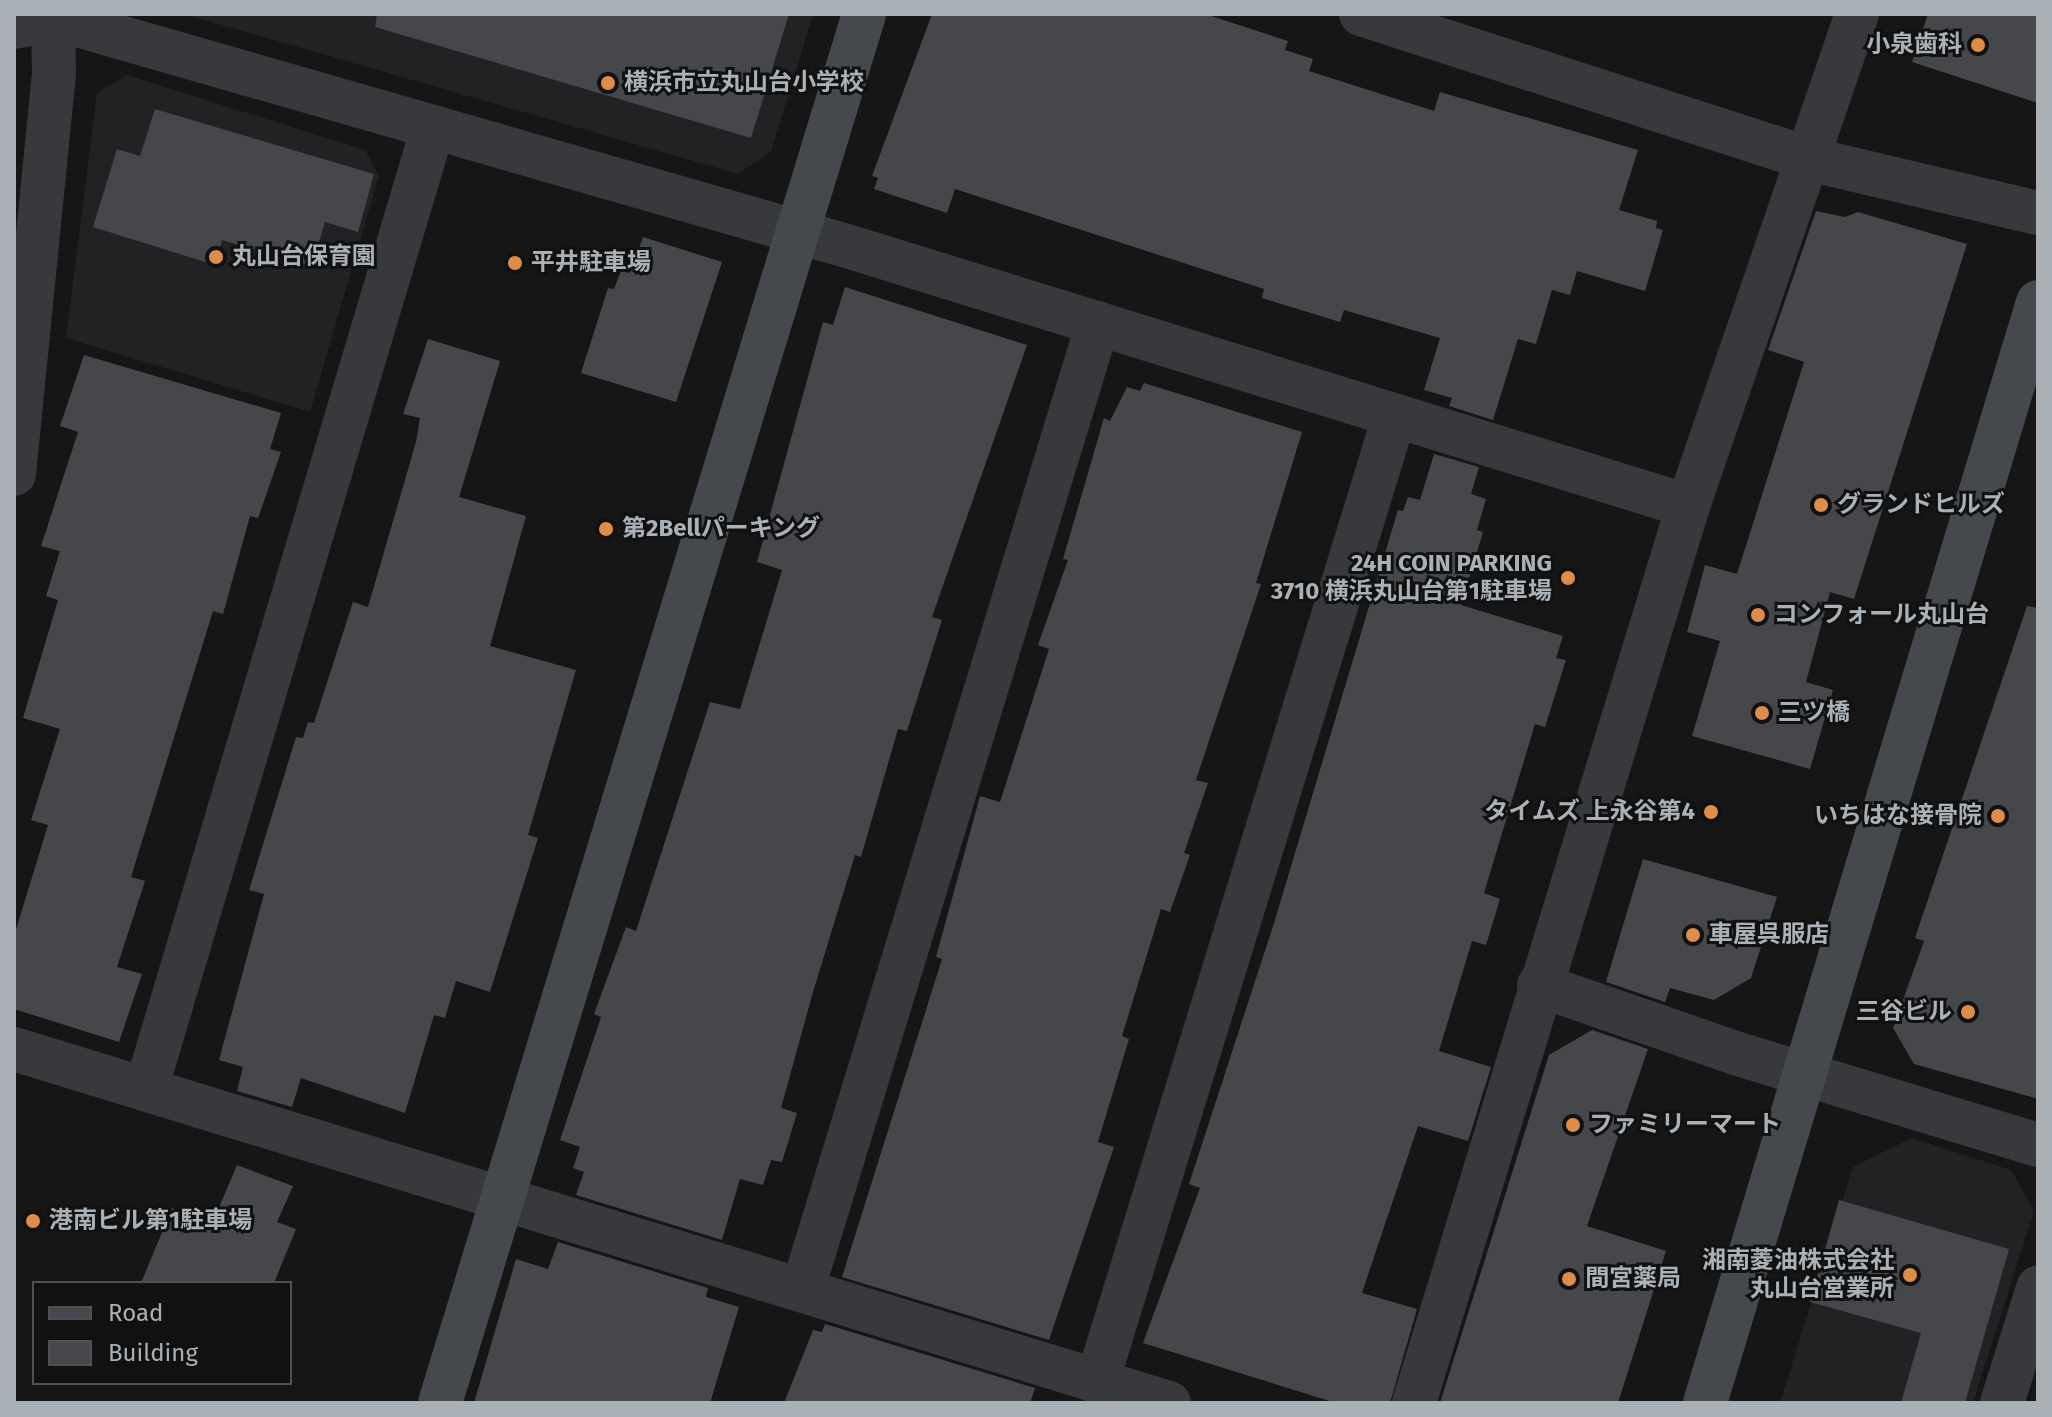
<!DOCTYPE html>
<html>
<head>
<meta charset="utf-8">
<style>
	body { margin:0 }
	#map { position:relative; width:2052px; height:1417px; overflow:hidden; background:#161617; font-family:"Fira Sans","Noto Sans JP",sans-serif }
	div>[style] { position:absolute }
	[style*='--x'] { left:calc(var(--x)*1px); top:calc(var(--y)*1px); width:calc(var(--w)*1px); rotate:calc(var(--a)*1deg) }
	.built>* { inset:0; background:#222224 }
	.building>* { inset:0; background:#45474a }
	.street>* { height:44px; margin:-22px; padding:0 22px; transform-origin:22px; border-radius:22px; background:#37393c }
	.secondary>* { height:44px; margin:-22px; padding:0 22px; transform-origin:22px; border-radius:22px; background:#45484c }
	.dots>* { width:22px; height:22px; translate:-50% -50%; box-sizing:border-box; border:4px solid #111112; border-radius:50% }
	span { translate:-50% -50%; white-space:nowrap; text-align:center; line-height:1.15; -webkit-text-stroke:6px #111112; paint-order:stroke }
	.poi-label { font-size:24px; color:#a9b0b6; font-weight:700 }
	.right { translate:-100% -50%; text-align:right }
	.left { translate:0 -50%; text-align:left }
	.frame { position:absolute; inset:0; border:16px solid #a9b0b6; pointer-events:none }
	.legend { position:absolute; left:32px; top:1281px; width:260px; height:104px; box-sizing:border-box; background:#111112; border:2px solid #4e5154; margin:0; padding:10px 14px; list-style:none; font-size:24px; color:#a9b0b6 }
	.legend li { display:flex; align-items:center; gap:16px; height:40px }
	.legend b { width:40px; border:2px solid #4e5154 }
</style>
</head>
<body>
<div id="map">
	<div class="built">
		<i style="clip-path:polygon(184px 14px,813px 14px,771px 152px,738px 174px)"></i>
		<i style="clip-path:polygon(127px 75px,365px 150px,379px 176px,310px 412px,66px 338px,97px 93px)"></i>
		<i style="clip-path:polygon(1912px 1138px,2011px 1170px,2034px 1211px,1973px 1403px,1780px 1403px,1853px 1167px)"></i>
	</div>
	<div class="building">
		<i style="clip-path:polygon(377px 14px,789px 14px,751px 138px,375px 27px)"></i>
		<i style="clip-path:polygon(932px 14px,1205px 14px,1288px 41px,1285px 50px,1313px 59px,1309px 71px,1434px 111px,1440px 92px,1638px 150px,1619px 210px,1657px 221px,1656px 228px,1663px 230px,1645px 291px,1577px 271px,1570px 295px,1552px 290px,1536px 344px,1518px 339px,1493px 420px,1449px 406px,1452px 398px,1424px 390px,1440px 338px,1344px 310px,1340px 322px,1262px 298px,1264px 289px,955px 189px,947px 213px,874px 189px,878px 178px,872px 176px)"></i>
		<i style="clip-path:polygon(1928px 14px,2038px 14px,2038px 103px,1912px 62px)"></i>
		<i style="clip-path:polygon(155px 109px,374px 174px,358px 232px,325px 222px,312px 266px,222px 240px,215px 265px,93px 227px,117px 149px,140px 156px)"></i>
		<i style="clip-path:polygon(1816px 211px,1845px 217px,1858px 212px,1967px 244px,1854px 599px,1830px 592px,1806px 682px,1833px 690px,1810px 769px,1692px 736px,1720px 641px,1687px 632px,1705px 565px,1737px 574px,1804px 362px,1768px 350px)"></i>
		<i style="clip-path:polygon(643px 237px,722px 262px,676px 402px,581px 373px,608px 288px,614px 289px,621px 271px,630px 273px)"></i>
		<i style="clip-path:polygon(845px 287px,1027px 345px,932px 617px,942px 620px,907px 731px,898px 729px,861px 857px,855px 855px,813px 992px,781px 1108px,797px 1113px,782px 1162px,771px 1160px,763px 1185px,740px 1179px,722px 1240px,576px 1195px,584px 1172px,573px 1168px,580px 1147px,560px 1140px,601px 1017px,594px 1014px,626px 927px,636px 931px,710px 702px,740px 709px,782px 570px,757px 562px,823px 322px,833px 325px)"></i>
		<i style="clip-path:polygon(428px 339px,500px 361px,459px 497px,526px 516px,490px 646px,576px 670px,528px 835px,538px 838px,490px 992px,456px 981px,445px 1018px,434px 1015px,405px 1113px,301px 1078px,292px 1107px,237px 1091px,243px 1067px,219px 1060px,264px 894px,249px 890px,296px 737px,303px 738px,308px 722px,314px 723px,353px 602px,368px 607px,416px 442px,420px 418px,403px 414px)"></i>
		<i style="clip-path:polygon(84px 355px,281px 413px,270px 449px,281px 452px,258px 518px,250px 516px,223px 614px,213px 611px,131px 877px,145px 881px,117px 967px,142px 974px,119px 1042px,14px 1009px,14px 936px,48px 825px,31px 820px,60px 729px,23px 718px,58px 600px,46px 596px,60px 551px,41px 546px,78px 432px,60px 426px)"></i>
		<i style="clip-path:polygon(1144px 383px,1302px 432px,1256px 583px,1261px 584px,1196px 780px,1208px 783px,1184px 853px,1190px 855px,1170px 912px,1161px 909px,1122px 1036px,1129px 1039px,1098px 1142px,1114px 1147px,1049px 1340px,842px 1277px,942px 959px,936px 957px,980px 796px,1000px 802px,1049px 649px,1038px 645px,1068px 560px,1063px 559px,1104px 418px,1110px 421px,1127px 387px,1140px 391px)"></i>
		<i style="clip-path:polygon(1434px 454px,1479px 467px,1471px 494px,1486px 499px,1477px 530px,1483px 532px,1461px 605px,1563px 636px,1556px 658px,1566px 660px,1545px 727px,1535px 724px,1484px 893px,1500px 899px,1486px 945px,1472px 941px,1439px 1051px,1491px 1067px,1468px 1141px,1418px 1126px,1362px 1293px,1417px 1309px,1390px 1403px,1336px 1403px,1143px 1343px,1200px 1188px,1189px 1184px,1274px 923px,1398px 510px,1403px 511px,1408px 497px,1420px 500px)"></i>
		<i style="clip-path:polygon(2027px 606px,2038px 608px,2038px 1099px,1914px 1064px,1893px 1028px,1924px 941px,1915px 938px)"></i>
		<i style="clip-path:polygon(1643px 859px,1777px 897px,1751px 978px,1714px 1000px,1670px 988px,1665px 1002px,1606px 982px)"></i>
		<i style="clip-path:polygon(1592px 1030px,1648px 1049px,1587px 1226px,1666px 1251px,1618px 1403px,1440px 1403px,1549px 1055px)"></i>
		<i style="clip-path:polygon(237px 1165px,293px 1186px,277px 1222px,296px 1229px,274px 1283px,141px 1283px,172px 1208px,212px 1224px)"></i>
		<i style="clip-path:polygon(1839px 1200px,2009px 1249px,1965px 1403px,1901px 1403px,1921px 1333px,1810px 1302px)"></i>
		<i style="clip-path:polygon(558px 1242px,708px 1288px,706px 1297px,739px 1307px,710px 1403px,474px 1403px,516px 1259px,548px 1269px)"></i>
		<i style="clip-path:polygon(825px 1324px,1035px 1388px,1030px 1403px,784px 1403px,813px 1330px,822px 1332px)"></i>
	</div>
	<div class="street">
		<i style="--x:1361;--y:14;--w:471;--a:17.9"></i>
		<i style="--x:1809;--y:159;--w:235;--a:13.3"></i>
		<i style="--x:14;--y:27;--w:42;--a:-11"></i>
		<i style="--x:55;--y:19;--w:41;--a:15.4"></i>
		<i style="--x:95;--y:30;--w:782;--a:16.03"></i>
		<i style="--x:847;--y:246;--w:880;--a:17.18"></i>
		<i style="--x:14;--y:474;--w:403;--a:-84.3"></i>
		<i style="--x:54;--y:73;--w:59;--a:-91"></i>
		<i style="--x:1539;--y:985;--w:207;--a:19.1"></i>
		<i style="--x:1735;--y:1053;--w:317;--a:16.9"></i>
		<i style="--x:14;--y:1049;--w:1208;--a:17.04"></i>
		<i style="--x:146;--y:1089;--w:1000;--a:-73.38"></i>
		<i style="--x:803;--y:1288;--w:1009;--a:-73"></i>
		<i style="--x:1097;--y:1382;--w:1009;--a:-72.88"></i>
		<i style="--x:1414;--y:1403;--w:938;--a:-73.01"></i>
		<i style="--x:1688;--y:506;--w:520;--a:-71.04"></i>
		<i style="--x:2002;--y:1403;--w:121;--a:-72.6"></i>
	</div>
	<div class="secondary">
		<i style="--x:440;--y:1403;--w:1452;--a:-73.02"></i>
		<i style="--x:1705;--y:1403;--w:1150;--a:-73.17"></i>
	</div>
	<div class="dots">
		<i style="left:1978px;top:45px;background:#dd8d48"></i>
		<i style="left:608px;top:83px;background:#dd8d48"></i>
		<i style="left:216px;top:257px;background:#dd8d48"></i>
		<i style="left:515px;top:263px;background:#dd8d48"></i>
		<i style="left:1821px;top:505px;background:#dd8d48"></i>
		<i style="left:606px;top:529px;background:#dd8d48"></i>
		<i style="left:1568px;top:578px;background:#dd8d48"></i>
		<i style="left:1758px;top:615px;background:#dd8d48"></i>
		<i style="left:1762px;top:713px;background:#dd8d48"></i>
		<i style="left:1711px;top:812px;background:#dd8d48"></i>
		<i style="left:1998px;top:816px;background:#dd8d48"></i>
		<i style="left:1693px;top:935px;background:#dd8d48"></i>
		<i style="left:1968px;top:1012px;background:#dd8d48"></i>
		<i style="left:1573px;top:1125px;background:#dd8d48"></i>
		<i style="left:33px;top:1221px;background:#dd8d48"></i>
		<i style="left:1910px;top:1275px;background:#dd8d48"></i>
		<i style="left:1569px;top:1279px;background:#dd8d48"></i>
	</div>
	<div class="poi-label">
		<span class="right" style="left:1962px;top:45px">小泉歯科</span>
		<span class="left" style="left:624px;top:83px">横浜市立丸山台小学校</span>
		<span class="left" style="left:232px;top:257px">丸山台保育園</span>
		<span class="left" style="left:531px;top:263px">平井駐車場</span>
		<span class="left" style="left:1837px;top:505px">グランドヒルズ</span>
		<span class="left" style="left:622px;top:529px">第2Bellパーキング</span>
		<span class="right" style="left:1552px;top:578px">24H COIN PARKING<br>3710 横浜丸山台第1駐車場</span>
		<span class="left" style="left:1774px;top:615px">コンフォール丸山台</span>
		<span class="left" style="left:1778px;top:713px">三ツ橋</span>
		<span class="right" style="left:1695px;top:812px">タイムズ 上永谷第4</span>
		<span class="right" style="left:1982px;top:816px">いちはな接骨院</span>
		<span class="left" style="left:1709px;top:935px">車屋呉服店</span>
		<span class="right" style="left:1952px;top:1012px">三谷ビル</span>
		<span class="left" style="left:1589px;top:1125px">ファミリーマート</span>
		<span class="left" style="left:49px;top:1221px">港南ビル第1駐車場</span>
		<span class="right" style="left:1894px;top:1275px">湘南菱油株式会社<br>丸山台営業所</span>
		<span class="left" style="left:1585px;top:1279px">間宮薬局</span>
	</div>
	<div class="frame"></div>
	<ul class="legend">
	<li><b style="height:10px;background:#45484c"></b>Road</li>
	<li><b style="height:22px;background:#45474a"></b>Building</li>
	</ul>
</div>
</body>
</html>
